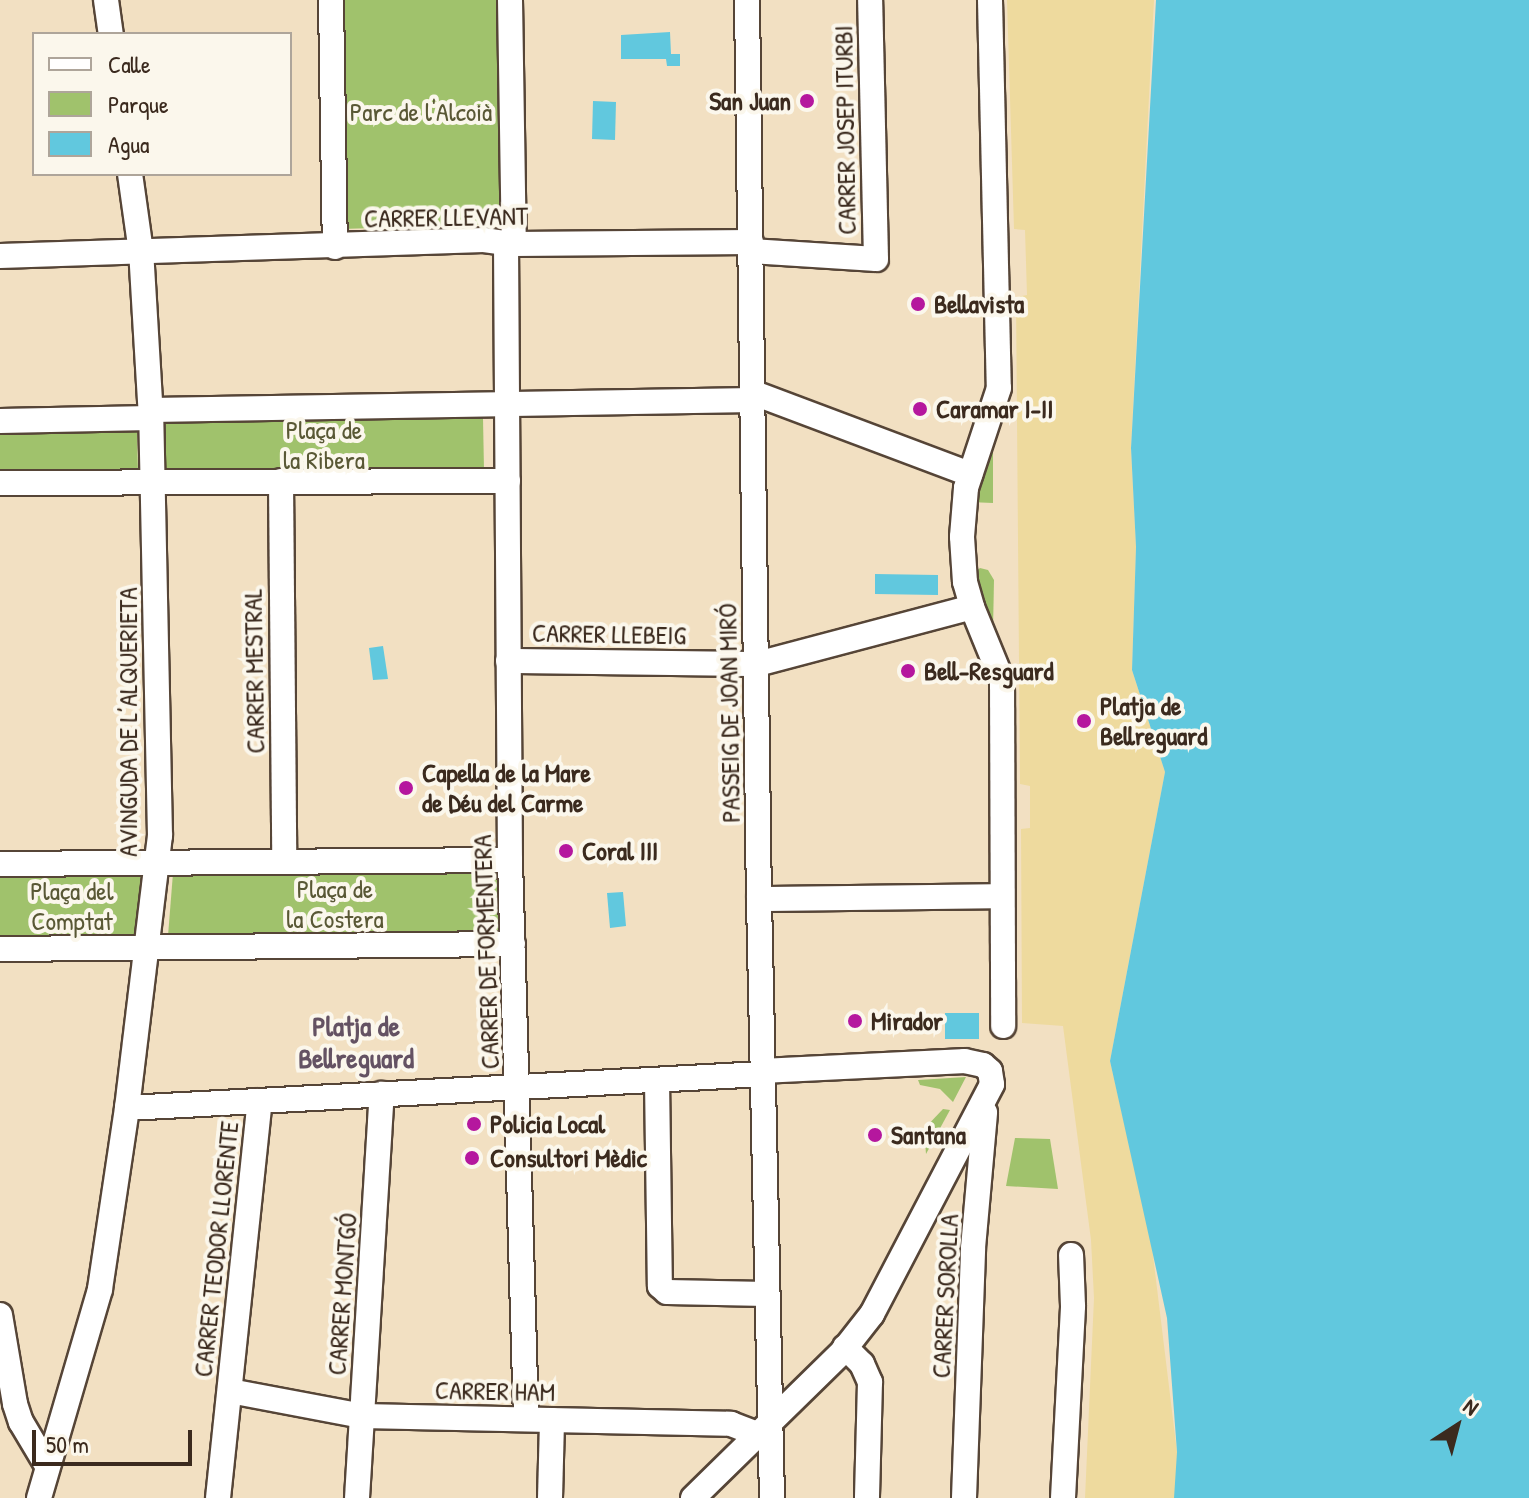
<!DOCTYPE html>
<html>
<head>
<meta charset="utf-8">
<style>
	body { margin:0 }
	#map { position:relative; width:1529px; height:1498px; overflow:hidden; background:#f2e0c2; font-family:"Patrick Hand",sans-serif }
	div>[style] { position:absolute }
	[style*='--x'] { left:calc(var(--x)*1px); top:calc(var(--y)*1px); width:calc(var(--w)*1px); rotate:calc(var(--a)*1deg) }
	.green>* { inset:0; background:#a0c26c }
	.sand>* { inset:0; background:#eeda9e }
	.water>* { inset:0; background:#61c8de }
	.roads { filter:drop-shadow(2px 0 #564537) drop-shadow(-2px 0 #564537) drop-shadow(0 2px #564537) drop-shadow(0 -2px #564537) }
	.street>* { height:24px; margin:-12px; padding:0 12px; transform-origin:12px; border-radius:12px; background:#fff }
	.dots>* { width:22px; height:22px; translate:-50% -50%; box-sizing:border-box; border:4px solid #fbf7ec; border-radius:50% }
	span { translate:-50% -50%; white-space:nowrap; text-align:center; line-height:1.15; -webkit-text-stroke:8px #fbf7ec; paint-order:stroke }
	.poi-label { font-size:26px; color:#3b2a1e; font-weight:700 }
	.right { translate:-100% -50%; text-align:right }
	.left { translate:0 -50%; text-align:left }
	.park-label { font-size:26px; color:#595835 }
	.street-label { font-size:26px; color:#3b2a1e }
	.neighbourhood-label { font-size:28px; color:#645263; font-weight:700 }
	.legend { position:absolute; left:32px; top:32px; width:260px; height:144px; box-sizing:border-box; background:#fbf7ec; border:2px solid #aea59a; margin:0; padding:10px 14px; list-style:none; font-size:24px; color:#3b2a1e }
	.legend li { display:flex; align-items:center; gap:16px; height:40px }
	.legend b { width:40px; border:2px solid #aea59a }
	.north { position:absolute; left:1417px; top:1386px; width:80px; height:80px; -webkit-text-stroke:6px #fbf7ec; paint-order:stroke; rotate:36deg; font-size:22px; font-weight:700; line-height:32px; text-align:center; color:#3b2a1e }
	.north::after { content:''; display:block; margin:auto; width:28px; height:36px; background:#3b2a1e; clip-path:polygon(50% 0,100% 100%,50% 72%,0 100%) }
	.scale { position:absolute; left:32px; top:1430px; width:160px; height:36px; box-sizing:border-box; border:4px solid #3b2a1e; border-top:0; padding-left:10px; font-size:24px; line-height:28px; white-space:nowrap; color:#3b2a1e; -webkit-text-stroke:6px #fbf7ec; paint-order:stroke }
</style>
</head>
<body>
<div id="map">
	<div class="green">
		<i style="clip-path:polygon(338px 0,500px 0,506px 224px,341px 229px)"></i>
		<i style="clip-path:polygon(483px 418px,484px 470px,166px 472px,165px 420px)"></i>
		<i style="clip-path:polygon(137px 429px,138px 475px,0 477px,0 431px)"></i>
		<i style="clip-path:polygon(988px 446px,993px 446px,993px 503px,969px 502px)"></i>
		<i style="clip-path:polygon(980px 568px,988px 570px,994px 580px,993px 630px,970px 576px)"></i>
		<i style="clip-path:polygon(499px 871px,501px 935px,168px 936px,173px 873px)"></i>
		<i style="clip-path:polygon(144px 872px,138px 938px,0 939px,0 874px)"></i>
		<i style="clip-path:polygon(966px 1077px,953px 1102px,940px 1089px,920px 1085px,918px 1080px)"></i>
		<i style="clip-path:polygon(943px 1109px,950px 1110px,926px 1154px,924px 1129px)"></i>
		<i style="clip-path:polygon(1015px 1138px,1050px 1139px,1058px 1189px,1006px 1186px)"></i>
	</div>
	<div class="sand">
		<i style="clip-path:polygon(1007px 0,1154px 0,1131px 448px,1136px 547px,1132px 670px,1165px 772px,1110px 1061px,1151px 1239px,1177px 1452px,1176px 1498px,1085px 1498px,1094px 1298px,1091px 1240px,1063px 1026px,1022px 1023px,1021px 829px,1030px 828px,1030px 786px,1020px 784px,1016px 297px,1027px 295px,1025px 230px,1014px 229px)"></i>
	</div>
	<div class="water">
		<i style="clip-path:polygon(1156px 0,1529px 0,1529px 1498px,1174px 1498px,1177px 1452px,1167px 1318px,1110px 1061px,1165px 772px,1132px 670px,1136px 547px,1131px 448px)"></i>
		<i style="clip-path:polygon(670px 32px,671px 54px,680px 54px,680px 66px,667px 66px,666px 59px,621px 59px,621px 35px)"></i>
		<i style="clip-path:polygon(593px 101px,616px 102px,615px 140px,592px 139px)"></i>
		<i style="clip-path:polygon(875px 574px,938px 575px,938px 595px,875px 594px)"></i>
		<i style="clip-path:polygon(383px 646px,388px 679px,373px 680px,369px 648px)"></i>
		<i style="clip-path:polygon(623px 892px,626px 926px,610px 928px,607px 893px)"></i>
		<i style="clip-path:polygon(945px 1013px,979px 1013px,979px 1039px,945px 1039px)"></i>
	</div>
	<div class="roads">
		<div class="street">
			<i style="--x:106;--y:0;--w:34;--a:82"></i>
			<i style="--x:331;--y:0;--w:247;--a:89.1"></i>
			<i style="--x:510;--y:0;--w:244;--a:89.1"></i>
			<i style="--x:747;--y:0;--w:899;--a:89.24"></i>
			<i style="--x:759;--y:899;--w:599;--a:88.76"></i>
			<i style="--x:990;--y:0;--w:388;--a:88.7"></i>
			<i style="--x:999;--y:388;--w:105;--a:108.3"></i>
			<i style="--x:966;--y:488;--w:49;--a:94.7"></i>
			<i style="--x:962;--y:537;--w:45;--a:86.2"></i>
			<i style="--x:965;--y:582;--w:26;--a:74"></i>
			<i style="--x:972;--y:607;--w:79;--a:67.7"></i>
			<i style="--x:1002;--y:680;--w:346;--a:89.8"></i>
			<i style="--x:506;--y:243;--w:617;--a:89.63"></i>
			<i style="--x:510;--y:860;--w:559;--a:88.36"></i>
			<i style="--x:751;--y:251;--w:125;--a:3.7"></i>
			<i style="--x:876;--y:259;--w:259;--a:-91.3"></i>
			<i style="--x:0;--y:256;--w:484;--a:-1.9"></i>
			<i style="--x:484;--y:240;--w:30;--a:8"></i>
			<i style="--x:514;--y:244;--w:237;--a:-0.5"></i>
			<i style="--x:754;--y:393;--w:231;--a:20.6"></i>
			<i style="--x:151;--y:410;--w:603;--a:-0.95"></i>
			<i style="--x:0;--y:421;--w:151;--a:-1.1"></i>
			<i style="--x:281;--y:481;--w:380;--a:89.5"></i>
			<i style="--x:0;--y:483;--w:508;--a:-0.23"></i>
			<i style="--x:508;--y:661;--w:249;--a:0.7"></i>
			<i style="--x:757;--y:664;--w:222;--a:-14.8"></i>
			<i style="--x:0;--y:864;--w:510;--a:-0.45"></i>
			<i style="--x:759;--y:899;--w:243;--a:-0.7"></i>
			<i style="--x:0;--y:949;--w:513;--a:-0.56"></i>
			<i style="--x:657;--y:1080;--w:206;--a:89.2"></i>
			<i style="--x:660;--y:1286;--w:9;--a:41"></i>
			<i style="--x:667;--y:1292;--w:100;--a:1.1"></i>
			<i style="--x:127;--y:1108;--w:637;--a:-3.06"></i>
			<i style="--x:0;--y:1315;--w:90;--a:80.4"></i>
			<i style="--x:15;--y:1404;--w:19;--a:72"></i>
			<i style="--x:21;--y:1422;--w:49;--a:59.2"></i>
			<i style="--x:845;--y:1347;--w:24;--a:45"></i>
			<i style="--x:862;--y:1364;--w:20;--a:66"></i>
			<i style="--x:870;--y:1382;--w:116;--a:91.5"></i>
			<i style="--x:230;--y:1391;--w:134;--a:10.7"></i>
			<i style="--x:362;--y:1416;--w:369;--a:1.2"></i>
			<i style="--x:731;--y:1424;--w:30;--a:21"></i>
			<i style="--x:39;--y:1498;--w:218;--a:-73.7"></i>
			<i style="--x:100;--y:1289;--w:183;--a:-81.5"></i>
			<i style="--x:127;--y:1108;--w:274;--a:-83.1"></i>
			<i style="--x:160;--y:836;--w:418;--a:-91.2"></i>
			<i style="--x:151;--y:418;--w:166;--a:-93.4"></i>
			<i style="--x:141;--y:252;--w:79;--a:-98"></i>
			<i style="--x:218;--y:1498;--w:399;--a:-84"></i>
			<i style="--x:357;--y:1498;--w:405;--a:-86.5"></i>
			<i style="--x:550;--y:1498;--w:78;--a:-88.5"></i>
			<i style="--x:693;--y:1498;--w:210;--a:-44.4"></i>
			<i style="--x:843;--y:1351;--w:47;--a:-51.9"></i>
			<i style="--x:872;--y:1314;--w:259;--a:-62.4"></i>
			<i style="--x:992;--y:1084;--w:13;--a:-99"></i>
			<i style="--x:990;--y:1071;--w:9;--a:-139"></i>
			<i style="--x:983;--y:1065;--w:19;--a:-168"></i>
			<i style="--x:964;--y:1061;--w:201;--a:177.2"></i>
			<i style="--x:964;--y:1498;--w:250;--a:-87.9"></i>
			<i style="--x:973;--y:1248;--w:136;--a:-84.9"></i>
			<i style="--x:1063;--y:1498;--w:192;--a:-87"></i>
			<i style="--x:1073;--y:1306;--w:51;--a:-92.2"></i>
		</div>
	</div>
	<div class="dots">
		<i style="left:807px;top:101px;background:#b5179e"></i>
		<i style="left:918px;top:304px;background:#b5179e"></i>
		<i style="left:920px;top:409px;background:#b5179e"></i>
		<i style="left:908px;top:671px;background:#b5179e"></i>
		<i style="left:1084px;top:721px;background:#b5179e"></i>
		<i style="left:406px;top:788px;background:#b5179e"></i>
		<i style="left:566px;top:851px;background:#b5179e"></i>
		<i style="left:855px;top:1021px;background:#b5179e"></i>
		<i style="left:474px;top:1124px;background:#b5179e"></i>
		<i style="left:875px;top:1135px;background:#b5179e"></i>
		<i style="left:472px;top:1158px;background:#b5179e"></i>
	</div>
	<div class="poi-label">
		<span class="right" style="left:791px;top:101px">San Juan</span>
		<span class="left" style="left:934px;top:304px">Bellavista</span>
		<span class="left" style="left:936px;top:409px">Caramar I-II</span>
		<span class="left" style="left:924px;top:671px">Bell-Resguard</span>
		<span class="left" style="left:1100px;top:721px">Platja de<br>Bellreguard</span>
		<span class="left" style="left:422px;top:788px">Capella de la Mare<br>de Déu del Carme</span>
		<span class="left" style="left:582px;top:851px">Coral III</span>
		<span class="left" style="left:871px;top:1021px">Mirador</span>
		<span class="left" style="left:490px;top:1124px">Policia Local</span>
		<span class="left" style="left:891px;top:1135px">Santana</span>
		<span class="left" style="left:490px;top:1158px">Consultori Mèdic</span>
	</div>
	<div class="park-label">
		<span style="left:421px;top:112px">Parc de l'Alcoià</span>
		<span style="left:324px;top:445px">Plaça de<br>la Ribera</span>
		<span style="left:335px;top:904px">Plaça de<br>la Costera</span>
		<span style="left:72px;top:906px">Plaça del<br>Comptat</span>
	</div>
	<div class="street-label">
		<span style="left:845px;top:130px;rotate:-91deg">CARRER JOSEP ITURBI</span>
		<span style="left:446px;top:217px;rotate:-1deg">CARRER LLEVANT</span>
		<span style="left:609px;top:634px;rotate:1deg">CARRER LLEBEIG</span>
		<span style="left:254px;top:671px;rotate:-91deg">CARRER MESTRAL</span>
		<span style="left:729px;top:713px;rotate:-91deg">PASSEIG DE JOAN MIRÓ</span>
		<span style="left:128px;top:722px;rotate:-90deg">AVINGUDA DE L’ALQUERIETA</span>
		<span style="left:486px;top:952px;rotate:-92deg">CARRER DE FORMENTERA</span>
		<span style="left:216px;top:1249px;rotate:-84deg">CARRER TEODOR LLORENTE</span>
		<span style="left:342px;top:1294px;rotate:-86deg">CARRER MONTGÓ</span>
		<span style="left:945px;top:1296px;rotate:-87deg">CARRER SOROLLA</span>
		<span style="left:495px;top:1391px;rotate:1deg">CARRER HAM</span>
	</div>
	<div class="neighbourhood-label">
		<span style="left:356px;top:1042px">Platja de<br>Bellreguard</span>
	</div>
	<ul class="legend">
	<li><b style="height:10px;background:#fff"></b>Calle</li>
	<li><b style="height:22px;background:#a0c26c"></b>Parque</li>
	<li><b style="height:22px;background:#61c8de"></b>Agua</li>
	</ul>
	<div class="north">N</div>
	<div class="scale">50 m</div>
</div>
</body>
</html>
